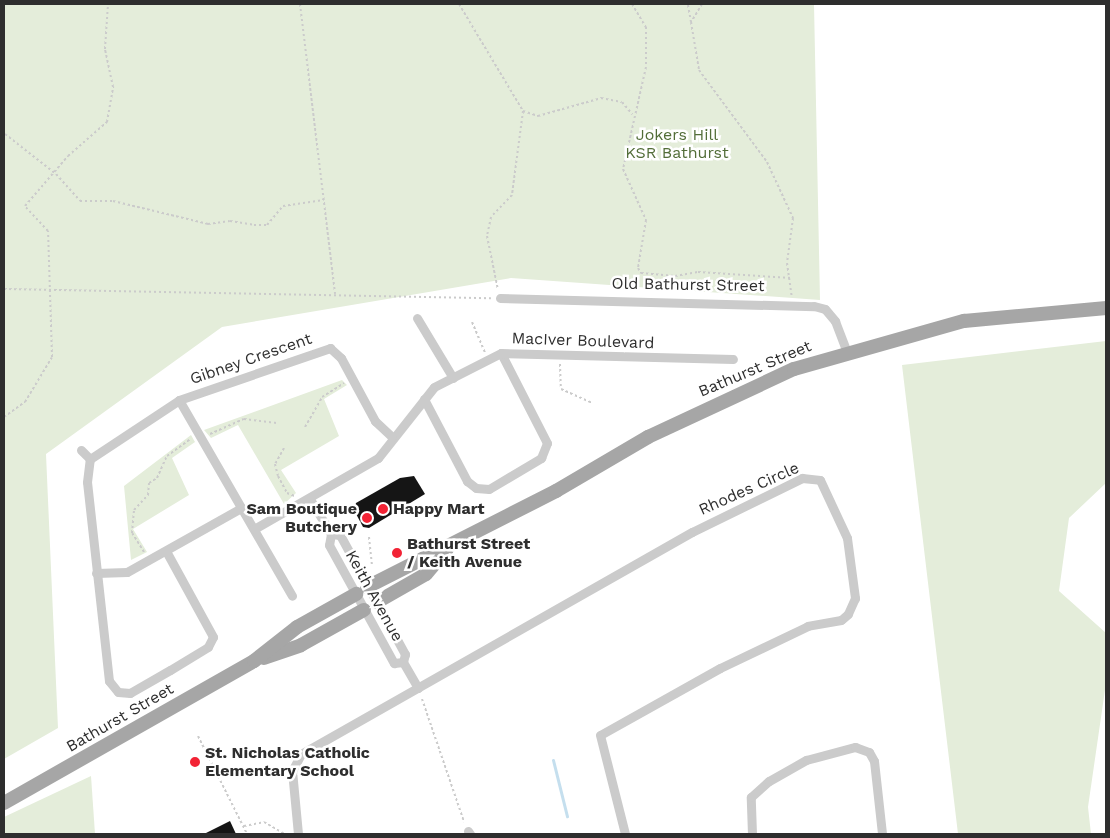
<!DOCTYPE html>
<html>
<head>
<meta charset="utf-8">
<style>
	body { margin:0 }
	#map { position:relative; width:1110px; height:838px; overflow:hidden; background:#fff; font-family:"Work Sans",sans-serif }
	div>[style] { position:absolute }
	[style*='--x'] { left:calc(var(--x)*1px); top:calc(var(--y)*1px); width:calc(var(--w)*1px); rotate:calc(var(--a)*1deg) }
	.green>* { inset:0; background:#e4edda }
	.stream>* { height:3px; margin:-1.5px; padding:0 1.5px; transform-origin:1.5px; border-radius:1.5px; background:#c5dfee }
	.building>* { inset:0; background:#151515 }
	.path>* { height:2px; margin-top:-1px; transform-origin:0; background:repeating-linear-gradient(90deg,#cbcbcb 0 2.5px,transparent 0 5px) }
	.street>* { height:9px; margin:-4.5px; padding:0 4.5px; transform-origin:4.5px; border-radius:4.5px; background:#cbcbcb }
	.primary>* { height:14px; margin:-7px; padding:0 7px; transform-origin:7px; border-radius:7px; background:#a6a6a6 }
	.dots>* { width:14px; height:14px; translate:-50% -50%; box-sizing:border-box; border:2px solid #fff; border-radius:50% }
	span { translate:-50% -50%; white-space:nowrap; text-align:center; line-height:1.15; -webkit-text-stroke:5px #fff; paint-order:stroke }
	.park-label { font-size:16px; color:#526d38 }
	.street-label { font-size:16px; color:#2e2e2e }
	.poi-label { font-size:16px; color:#2e2e2e; font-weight:700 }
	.right { translate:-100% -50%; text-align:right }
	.left { translate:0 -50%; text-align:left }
	.frame { position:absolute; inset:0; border:5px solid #2e2e2e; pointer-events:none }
</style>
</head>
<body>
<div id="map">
	<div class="green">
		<i style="clip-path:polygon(4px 4px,814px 4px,820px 300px,511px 278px,222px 327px,46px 454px,58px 728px,4px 759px)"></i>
		<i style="clip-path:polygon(1106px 341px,1106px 483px,1069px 518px,1059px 591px,1106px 633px,1106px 683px,1088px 807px,1091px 834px,958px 834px,902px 365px)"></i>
		<i style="clip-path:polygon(342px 380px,347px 385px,324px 399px,339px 436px,281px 470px,296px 493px,284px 504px,238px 425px,211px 438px,204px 430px)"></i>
		<i style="clip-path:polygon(191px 435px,195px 442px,172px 458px,189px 495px,133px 529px,147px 552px,131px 560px,124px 486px)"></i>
		<i style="clip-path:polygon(91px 776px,95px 834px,4px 834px,4px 817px)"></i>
	</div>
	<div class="stream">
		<i style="--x:553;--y:760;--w:58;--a:76"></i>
	</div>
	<div class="building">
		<i style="clip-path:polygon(414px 476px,425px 494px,369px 528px,363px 527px,354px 510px,356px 503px,400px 478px)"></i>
		<i style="clip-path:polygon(230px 821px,236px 834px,204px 834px)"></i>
	</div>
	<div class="path">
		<i style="--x:300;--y:4;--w:292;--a:83.1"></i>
		<i style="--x:459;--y:4;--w:125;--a:59.1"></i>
		<i style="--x:523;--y:111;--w:85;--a:97.5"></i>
		<i style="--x:512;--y:195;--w:30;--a:134"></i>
		<i style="--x:491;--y:217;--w:19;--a:102"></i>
		<i style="--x:487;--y:236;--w:55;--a:78.5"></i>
		<i style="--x:632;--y:4;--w:27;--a:59"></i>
		<i style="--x:646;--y:27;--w:40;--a:90"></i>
		<i style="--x:646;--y:67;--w:105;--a:102.7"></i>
		<i style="--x:623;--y:169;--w:56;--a:65.7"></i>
		<i style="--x:646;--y:220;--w:49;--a:99.5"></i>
		<i style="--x:638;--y:268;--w:6;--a:59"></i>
		<i style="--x:641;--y:273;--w:34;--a:5"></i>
		<i style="--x:675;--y:276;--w:23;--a:-10"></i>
		<i style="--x:698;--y:272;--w:94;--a:3.7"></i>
		<i style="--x:651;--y:4;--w:37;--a:0"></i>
		<i style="--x:702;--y:4;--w:21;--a:121"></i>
		<i style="--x:691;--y:22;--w:49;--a:80.5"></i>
		<i style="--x:699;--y:70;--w:114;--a:53.5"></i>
		<i style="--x:767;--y:162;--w:62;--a:65.1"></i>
		<i style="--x:793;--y:218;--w:45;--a:97.6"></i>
		<i style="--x:787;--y:263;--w:35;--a:82"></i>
		<i style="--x:688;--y:5;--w:17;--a:80"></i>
		<i style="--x:523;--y:111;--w:16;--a:18"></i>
		<i style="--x:538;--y:116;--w:66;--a:-15.9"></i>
		<i style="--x:601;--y:98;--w:21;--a:11"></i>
		<i style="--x:622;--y:102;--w:16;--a:50"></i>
		<i style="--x:5;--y:134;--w:65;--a:38.1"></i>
		<i style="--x:56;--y:174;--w:36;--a:48"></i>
		<i style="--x:80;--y:201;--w:33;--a:0"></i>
		<i style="--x:113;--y:201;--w:98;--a:13.6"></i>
		<i style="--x:208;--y:224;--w:22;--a:-8"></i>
		<i style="--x:230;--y:221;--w:24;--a:9"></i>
		<i style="--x:254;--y:225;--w:13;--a:0"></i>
		<i style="--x:267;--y:225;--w:25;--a:-50"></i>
		<i style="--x:283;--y:206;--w:41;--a:-8.3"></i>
		<i style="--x:4;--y:289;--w:487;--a:1.1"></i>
		<i style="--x:472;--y:322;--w:33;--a:67"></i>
		<i style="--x:560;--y:364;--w:25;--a:88"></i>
		<i style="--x:561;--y:389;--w:34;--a:24"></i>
		<i style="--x:4;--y:417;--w:26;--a:-36"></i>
		<i style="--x:25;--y:402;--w:52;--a:-59"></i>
		<i style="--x:52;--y:357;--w:126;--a:-91.8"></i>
		<i style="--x:48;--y:231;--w:34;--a:-133"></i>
		<i style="--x:25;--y:206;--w:66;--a:-49.3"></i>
		<i style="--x:68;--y:156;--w:52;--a:-41.1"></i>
		<i style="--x:107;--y:122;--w:36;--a:-80"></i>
		<i style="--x:113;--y:87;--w:39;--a:-102"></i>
		<i style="--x:105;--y:49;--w:45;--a:-86.2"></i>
		<i style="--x:305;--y:427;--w:34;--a:-60"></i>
		<i style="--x:322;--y:397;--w:26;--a:-32"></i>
		<i style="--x:210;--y:434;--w:37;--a:-24"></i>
		<i style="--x:244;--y:419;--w:35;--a:7"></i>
		<i style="--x:284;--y:448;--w:18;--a:119"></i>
		<i style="--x:275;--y:464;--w:12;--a:76"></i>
		<i style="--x:278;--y:476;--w:19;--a:62"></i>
		<i style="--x:287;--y:493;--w:9;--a:21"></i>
		<i style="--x:369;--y:537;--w:28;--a:84"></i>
		<i style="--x:144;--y:552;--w:22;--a:-122"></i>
		<i style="--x:132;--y:533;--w:23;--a:-85"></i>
		<i style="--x:134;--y:510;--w:21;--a:-47"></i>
		<i style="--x:148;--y:495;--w:12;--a:-85"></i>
		<i style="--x:149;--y:483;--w:9;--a:-32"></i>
		<i style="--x:157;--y:478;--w:24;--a:-66"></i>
		<i style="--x:167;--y:456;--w:29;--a:-36"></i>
		<i style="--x:422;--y:699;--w:130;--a:71.1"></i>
		<i style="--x:198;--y:736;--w:110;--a:63.4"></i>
		<i style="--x:244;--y:826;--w:20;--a:-11"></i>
		<i style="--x:264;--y:822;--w:24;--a:30"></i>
	</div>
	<div class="street">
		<i style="--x:500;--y:298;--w:314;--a:1.5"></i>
		<i style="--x:814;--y:306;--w:11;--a:15"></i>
		<i style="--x:825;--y:309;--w:16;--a:50"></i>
		<i style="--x:835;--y:321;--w:33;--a:69"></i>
		<i style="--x:417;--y:318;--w:70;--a:59"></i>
		<i style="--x:424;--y:399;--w:93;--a:62.3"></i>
		<i style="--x:467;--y:481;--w:11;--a:38"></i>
		<i style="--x:476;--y:488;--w:13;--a:4"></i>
		<i style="--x:489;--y:489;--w:61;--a:-30.8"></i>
		<i style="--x:541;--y:458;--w:16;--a:-68"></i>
		<i style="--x:547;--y:443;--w:101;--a:-117.1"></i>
		<i style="--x:179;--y:400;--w:226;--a:60"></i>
		<i style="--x:81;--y:450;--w:13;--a:45"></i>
		<i style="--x:310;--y:499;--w:41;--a:59"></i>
		<i style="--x:331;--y:534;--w:11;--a:100"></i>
		<i style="--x:329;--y:545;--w:135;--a:61.2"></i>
		<i style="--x:394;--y:663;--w:9;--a:-6"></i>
		<i style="--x:254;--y:529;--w:143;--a:-29.8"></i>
		<i style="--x:378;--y:458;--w:90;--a:-51.7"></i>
		<i style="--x:434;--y:387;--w:75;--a:-26.9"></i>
		<i style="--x:501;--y:353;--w:232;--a:1.5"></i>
		<i style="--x:331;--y:534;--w:9;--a:6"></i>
		<i style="--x:340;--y:535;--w:136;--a:61.4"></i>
		<i style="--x:405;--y:654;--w:8;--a:104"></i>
		<i style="--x:403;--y:662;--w:30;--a:60"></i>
		<i style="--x:166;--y:551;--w:98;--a:61.3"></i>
		<i style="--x:213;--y:637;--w:11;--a:117"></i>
		<i style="--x:208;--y:647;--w:44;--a:148.8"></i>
		<i style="--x:170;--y:670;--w:46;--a:150.1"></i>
		<i style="--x:130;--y:693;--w:12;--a:-175"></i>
		<i style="--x:118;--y:692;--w:14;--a:-129"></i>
		<i style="--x:109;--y:681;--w:200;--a:-96.3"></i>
		<i style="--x:87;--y:482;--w:23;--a:-83"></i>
		<i style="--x:90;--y:459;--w:107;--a:-33.5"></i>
		<i style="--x:179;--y:400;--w:160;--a:-19"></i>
		<i style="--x:330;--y:348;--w:15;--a:42"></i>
		<i style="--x:341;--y:358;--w:72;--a:61.6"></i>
		<i style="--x:375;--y:421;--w:23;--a:43"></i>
		<i style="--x:96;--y:573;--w:31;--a:-2"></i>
		<i style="--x:127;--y:572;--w:131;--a:-29.3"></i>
		<i style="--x:468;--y:831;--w:4;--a:56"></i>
		<i style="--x:298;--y:834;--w:63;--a:-95.4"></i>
		<i style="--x:292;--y:771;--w:19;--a:-62"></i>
		<i style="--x:301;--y:754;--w:450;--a:-29.6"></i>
		<i style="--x:692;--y:532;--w:123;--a:-26.1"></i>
		<i style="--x:802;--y:478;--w:18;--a:6"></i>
		<i style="--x:820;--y:480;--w:64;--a:65"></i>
		<i style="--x:847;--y:538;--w:61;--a:82.4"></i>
		<i style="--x:855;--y:598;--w:17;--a:114"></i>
		<i style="--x:848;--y:614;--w:9;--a:139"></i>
		<i style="--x:841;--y:620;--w:34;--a:170"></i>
		<i style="--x:808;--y:626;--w:98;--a:154.5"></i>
		<i style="--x:720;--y:668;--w:137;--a:150.8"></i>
		<i style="--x:600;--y:735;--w:102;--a:75.8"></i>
		<i style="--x:752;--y:834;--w:37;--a:-92"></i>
		<i style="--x:751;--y:797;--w:24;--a:-42"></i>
		<i style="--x:769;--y:781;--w:43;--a:-29.6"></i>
		<i style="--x:806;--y:760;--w:51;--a:-14.9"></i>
		<i style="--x:855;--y:747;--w:15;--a:20"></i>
		<i style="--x:869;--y:752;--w:10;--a:61"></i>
		<i style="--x:874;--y:761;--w:73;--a:83.7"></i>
	</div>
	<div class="primary">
		<i style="--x:367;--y:587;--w:212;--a:-26.9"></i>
		<i style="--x:556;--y:491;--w:107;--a:-30.4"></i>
		<i style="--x:648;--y:437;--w:161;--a:-25"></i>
		<i style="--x:794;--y:369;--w:177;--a:-15.8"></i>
		<i style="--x:964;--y:321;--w:143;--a:-5.2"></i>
		<i style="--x:377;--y:602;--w:56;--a:-29.7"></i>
		<i style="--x:426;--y:574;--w:33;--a:-50"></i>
		<i style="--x:264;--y:658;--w:39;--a:-19"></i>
		<i style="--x:301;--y:645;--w:72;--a:-29.1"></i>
		<i style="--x:4;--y:803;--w:288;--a:-29.6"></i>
		<i style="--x:254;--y:661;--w:55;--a:-38.3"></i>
		<i style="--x:297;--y:627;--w:68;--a:-29.2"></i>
	</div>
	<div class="dots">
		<i style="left:383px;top:509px;background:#f22335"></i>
		<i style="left:367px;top:518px;background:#f22335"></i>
		<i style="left:397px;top:553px;background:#f22335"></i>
		<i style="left:195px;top:762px;background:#f22335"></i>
	</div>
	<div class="park-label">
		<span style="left:677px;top:144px">Jokers Hill<br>KSR Bathurst</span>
	</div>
	<div class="street-label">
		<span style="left:688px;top:285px;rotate:1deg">Old Bathurst Street</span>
		<span style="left:583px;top:341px;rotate:2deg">MacIver Boulevard</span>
		<span style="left:251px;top:359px;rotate:-19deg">Gibney Crescent</span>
		<span style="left:755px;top:369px;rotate:-23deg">Bathurst Street</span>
		<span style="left:749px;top:489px;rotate:-24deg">Rhodes Circle</span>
		<span style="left:374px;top:596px;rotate:61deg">Keith Avenue</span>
		<span style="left:120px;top:718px;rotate:-30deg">Bathurst Street</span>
	</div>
	<div class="poi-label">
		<span class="right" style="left:357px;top:518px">Sam Boutique<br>Butchery</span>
		<span class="left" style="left:393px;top:509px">Happy Mart</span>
		<span class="left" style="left:407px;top:553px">Bathurst Street<br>/ Keith Avenue</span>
		<span class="left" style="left:205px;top:762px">St. Nicholas Catholic<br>Elementary School</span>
	</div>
	<div class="frame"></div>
</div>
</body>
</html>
